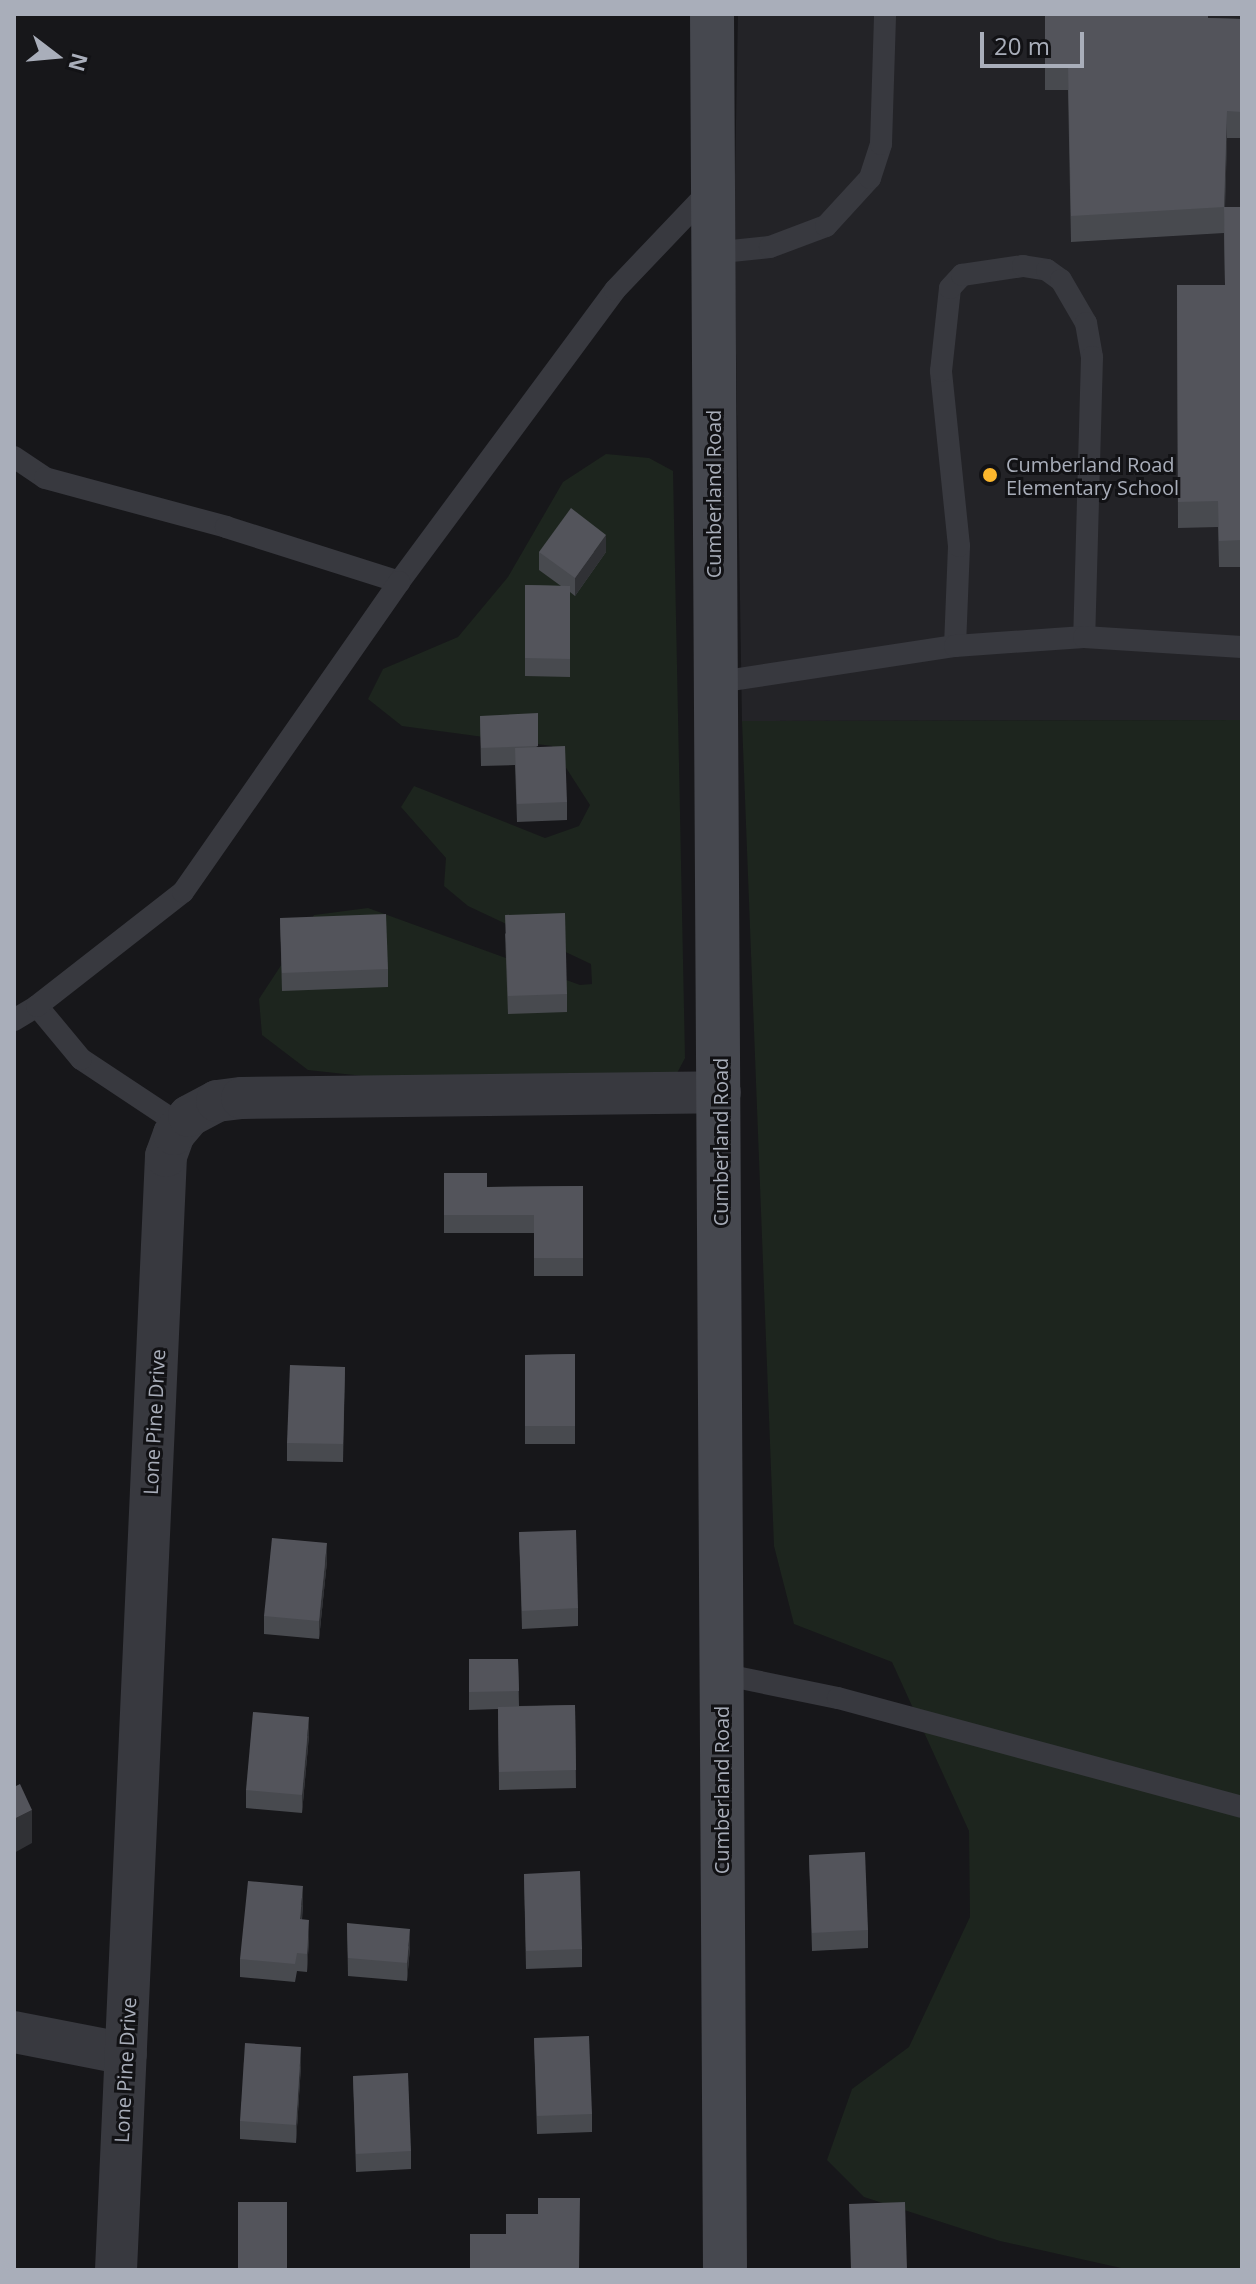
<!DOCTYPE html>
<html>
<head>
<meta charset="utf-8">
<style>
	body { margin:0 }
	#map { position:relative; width:1256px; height:2284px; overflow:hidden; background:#17171a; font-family:"Open Sans",sans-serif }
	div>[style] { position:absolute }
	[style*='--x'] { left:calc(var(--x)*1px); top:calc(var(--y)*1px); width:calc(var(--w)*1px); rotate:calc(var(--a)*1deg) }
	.built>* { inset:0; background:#232327 }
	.green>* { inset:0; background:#1d251e }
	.service>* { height:22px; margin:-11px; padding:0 11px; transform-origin:11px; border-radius:11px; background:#38393f }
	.minor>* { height:42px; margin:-21px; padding:0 21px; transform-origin:21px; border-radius:21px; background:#38393f }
	.secondary>* { height:44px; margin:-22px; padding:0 22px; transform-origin:22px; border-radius:22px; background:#46484f }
	.wall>* { inset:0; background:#484a4f }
	.shaded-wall>* { inset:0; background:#303135 }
	.building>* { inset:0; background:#53545b }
	.dots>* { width:22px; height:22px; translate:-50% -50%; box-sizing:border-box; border:4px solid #121215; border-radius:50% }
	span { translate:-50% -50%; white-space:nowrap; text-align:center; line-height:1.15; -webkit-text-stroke:6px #121215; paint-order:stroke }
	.poi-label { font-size:20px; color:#a9aeba }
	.left { translate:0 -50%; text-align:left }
	.street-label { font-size:20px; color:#a9aeba }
	.frame { position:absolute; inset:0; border:16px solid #a9aeba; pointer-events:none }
	.north { position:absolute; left:16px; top:16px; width:80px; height:80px; -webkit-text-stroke:6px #121215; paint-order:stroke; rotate:106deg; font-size:22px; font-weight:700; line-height:32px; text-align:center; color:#a9aeba }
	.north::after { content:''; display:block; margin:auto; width:28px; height:36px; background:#a9aeba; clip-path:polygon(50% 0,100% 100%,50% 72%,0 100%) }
	.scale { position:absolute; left:980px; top:32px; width:104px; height:36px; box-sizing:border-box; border:4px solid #a9aeba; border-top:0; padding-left:10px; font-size:24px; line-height:28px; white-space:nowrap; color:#a9aeba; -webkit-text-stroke:6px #121215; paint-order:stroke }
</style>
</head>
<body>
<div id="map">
	<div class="built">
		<i style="clip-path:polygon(738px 14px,1242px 14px,1242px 720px,742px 721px,734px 229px)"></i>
	</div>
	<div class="green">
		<i style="clip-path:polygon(606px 454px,649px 458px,673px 471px,685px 1058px,675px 1077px,418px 1082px,308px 1070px,262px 1035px,259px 999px,314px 915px,368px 908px,580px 985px,592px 984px,591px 964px,468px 906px,444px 886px,446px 858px,401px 807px,414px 786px,545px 838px,579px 826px,590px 805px,552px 746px,402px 726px,368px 699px,383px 669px,458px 637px,508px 577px,563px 482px)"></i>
		<i style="clip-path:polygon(1242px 720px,1242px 2270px,1130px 2270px,1000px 2241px,864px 2197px,827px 2160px,852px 2089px,909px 2047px,970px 1917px,969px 1831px,892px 1662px,794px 1624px,774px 1546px,742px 721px)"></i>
	</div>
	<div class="service">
		<i style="--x:712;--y:253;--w:58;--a:-5.9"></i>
		<i style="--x:770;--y:247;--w:60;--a:-20.6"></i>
		<i style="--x:826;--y:226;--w:65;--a:-47.5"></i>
		<i style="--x:870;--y:178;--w:36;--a:-72"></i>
		<i style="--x:881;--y:144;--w:130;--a:-88.2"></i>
		<i style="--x:14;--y:457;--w:37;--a:34"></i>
		<i style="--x:45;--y:478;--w:188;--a:15.1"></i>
		<i style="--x:226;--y:527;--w:182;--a:17.6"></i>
		<i style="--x:399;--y:582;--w:363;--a:-53.5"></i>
		<i style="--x:615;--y:290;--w:141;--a:-46.4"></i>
		<i style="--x:955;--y:646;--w:100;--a:-87.7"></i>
		<i style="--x:959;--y:546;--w:176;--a:-95.9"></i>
		<i style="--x:941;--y:371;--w:83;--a:-83.8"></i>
		<i style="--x:950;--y:288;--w:18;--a:-47"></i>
		<i style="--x:962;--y:275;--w:62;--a:-8.4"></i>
		<i style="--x:1023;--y:266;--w:24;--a:9"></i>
		<i style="--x:1047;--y:270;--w:17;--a:36"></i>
		<i style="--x:1061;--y:280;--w:50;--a:59.8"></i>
		<i style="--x:1086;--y:323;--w:35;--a:80"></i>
		<i style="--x:1092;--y:357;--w:280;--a:91.6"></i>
		<i style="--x:712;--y:683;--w:246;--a:-8.7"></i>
		<i style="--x:955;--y:646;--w:129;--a:-4"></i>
		<i style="--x:1084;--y:637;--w:158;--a:3.6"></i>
		<i style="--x:14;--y:1020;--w:27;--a:-31"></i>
		<i style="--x:182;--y:1126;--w:121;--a:-146.4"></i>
		<i style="--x:81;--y:1059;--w:69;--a:-129.7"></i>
		<i style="--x:37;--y:1006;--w:185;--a:-38"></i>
		<i style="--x:183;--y:892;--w:378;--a:-55.1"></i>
		<i style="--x:721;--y:1674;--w:119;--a:11.6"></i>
		<i style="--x:838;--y:1698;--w:418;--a:15.1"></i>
	</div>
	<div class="minor">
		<i style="--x:14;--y:2032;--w:114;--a:11.1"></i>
		<i style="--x:116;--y:2270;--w:1115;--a:-87.43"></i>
		<i style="--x:166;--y:1156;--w:23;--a:-70"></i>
		<i style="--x:174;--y:1134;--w:23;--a:-50"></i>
		<i style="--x:189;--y:1116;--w:32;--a:-28"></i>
		<i style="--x:217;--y:1101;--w:25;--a:-7"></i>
		<i style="--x:242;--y:1098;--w:478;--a:-0.7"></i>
	</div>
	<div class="secondary">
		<i style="--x:712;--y:14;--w:2256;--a:89.67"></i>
	</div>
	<div class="wall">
		<i style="clip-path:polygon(1045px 14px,1242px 19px,1242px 138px,1227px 138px,1225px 207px,1242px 207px,1242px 567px,1219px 567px,1218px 527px,1178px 528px,1177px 285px,1225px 285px,1224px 233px,1071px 242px,1068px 90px,1045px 90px)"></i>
		<i style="clip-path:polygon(539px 552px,606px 552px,575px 596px,570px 592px,570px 677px,525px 676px,525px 585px,561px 586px,539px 570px)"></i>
		<i style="clip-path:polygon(480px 716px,538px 747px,567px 802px,567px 820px,517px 822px,515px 765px,481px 766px)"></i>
		<i style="clip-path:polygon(280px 918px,388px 969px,388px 987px,282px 991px)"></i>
		<i style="clip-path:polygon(505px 933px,567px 994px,567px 1012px,508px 1014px)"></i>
		<i style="clip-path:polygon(444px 1173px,487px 1187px,583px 1186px,583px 1276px,534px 1276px,534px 1233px,444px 1233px)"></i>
		<i style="clip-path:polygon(575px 1354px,575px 1444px,525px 1444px,525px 1355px)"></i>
		<i style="clip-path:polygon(345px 1367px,343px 1462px,287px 1461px,287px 1443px)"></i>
		<i style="clip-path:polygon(519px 1532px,578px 1608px,578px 1626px,522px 1629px)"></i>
		<i style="clip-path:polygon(327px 1561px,319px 1639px,264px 1634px,264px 1616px)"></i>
		<i style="clip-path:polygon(469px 1659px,518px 1659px,519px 1706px,575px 1705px,576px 1788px,499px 1790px,498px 1709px,469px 1710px)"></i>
		<i style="clip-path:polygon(309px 1735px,302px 1813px,246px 1808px,246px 1790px)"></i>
		<i style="clip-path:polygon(809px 1855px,868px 1930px,868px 1948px,812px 1951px)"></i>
		<i style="clip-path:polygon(524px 1874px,582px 1949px,582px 1967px,526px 1969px)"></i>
		<i style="clip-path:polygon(303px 1904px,302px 1920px,309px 1938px,307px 1972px,297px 1971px,295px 1982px,240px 1977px,240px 1959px)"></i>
		<i style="clip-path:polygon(347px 1923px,410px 1947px,407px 1981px,348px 1976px)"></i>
		<i style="clip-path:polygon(534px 2038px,592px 2114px,592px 2132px,537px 2134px)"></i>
		<i style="clip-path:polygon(301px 2065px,296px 2143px,240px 2139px,240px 2121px)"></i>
		<i style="clip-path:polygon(353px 2076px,411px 2151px,411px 2169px,356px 2172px)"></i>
	</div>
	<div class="shaded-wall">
		<i style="clip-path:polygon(1227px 111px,1227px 138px,1224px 227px,1224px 207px)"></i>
		<i style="clip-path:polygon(606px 535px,606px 552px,575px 596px,575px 578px)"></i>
		<i style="clip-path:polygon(327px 1543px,327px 1561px,319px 1639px,319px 1621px)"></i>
		<i style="clip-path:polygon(309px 1717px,309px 1735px,302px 1813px,302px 1795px)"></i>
		<i style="clip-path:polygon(32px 1810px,32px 1843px,14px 1853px,14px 1866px,14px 1819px)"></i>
		<i style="clip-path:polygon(303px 1886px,303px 1904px,300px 1937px,300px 1919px)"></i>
		<i style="clip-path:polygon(309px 1920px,309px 1938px,307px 1972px,307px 1954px)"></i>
		<i style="clip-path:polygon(410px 1929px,410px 1947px,407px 1981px,407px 1963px)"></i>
		<i style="clip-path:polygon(301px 2047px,301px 2065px,296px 2143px,296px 2125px)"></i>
	</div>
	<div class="building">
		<i style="clip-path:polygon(1045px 14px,1208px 14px,1208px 18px,1242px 19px,1242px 112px,1227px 111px,1224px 207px,1071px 216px,1068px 64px,1045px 64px)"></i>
		<i style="clip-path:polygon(1224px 207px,1242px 207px,1242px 540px,1219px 541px,1218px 501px,1178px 502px,1177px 285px,1225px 285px)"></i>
		<i style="clip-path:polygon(571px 508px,606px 535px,575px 578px,539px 552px)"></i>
		<i style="clip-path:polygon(525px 585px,570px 586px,570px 659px,525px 658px)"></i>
		<i style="clip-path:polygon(538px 713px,538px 746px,481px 748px,480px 716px)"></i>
		<i style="clip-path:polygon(565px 746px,567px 802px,517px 804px,515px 748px)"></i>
		<i style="clip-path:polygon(565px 913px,567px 994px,508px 996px,505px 915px)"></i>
		<i style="clip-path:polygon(386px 914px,388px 969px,282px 973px,280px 918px)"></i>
		<i style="clip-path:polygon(444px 1173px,487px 1173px,487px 1187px,583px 1186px,583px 1258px,534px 1258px,534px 1215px,444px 1215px)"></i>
		<i style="clip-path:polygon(575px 1354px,575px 1426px,525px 1426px,525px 1355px)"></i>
		<i style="clip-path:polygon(290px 1365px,345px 1367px,343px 1444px,287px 1443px)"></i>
		<i style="clip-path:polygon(576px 1530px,578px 1608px,522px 1611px,519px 1532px)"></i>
		<i style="clip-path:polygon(272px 1538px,327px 1543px,319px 1621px,264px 1616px)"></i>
		<i style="clip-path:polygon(469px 1659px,518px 1659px,519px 1691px,469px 1692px)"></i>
		<i style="clip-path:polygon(575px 1705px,576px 1770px,499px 1772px,498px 1707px)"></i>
		<i style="clip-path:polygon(253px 1712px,309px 1717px,302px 1795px,246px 1790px)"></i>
		<i style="clip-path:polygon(20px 1784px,32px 1810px,14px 1819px,14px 1787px)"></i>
		<i style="clip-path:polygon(865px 1852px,868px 1930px,812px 1933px,809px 1855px)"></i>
		<i style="clip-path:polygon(580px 1871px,582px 1949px,526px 1951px,524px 1874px)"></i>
		<i style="clip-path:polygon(248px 1881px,303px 1886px,300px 1919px,309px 1920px,307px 1954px,297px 1953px,295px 1964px,240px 1959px)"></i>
		<i style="clip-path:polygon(347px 1923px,410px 1929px,407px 1963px,348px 1958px)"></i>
		<i style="clip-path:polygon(589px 2036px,592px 2114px,537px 2116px,534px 2038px)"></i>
		<i style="clip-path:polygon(245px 2043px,301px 2047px,296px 2125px,240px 2121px)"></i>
		<i style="clip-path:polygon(408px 2073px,411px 2151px,356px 2154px,353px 2076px)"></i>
		<i style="clip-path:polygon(538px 2198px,580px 2198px,579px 2270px,470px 2270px,470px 2234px,506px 2234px,506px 2214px,538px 2214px)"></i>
		<i style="clip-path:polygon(238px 2202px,287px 2202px,287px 2270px,238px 2270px)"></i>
		<i style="clip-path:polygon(905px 2202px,907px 2270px,851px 2270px,849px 2204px)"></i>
	</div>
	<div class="dots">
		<i style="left:990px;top:475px;background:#fcb72d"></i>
	</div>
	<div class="poi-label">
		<span class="left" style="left:1006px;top:476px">Cumberland Road<br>Elementary School</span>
	</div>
	<div class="street-label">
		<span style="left:713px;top:494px;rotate:-90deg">Cumberland Road</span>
		<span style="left:720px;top:1142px;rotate:-90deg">Cumberland Road</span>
		<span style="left:154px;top:1422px;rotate:-87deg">Lone Pine Drive</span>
		<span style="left:721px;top:1790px;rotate:-90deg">Cumberland Road</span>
		<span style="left:125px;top:2070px;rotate:-87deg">Lone Pine Drive</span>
	</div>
	<div class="frame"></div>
	<div class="north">N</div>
	<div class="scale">20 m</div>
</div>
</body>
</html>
